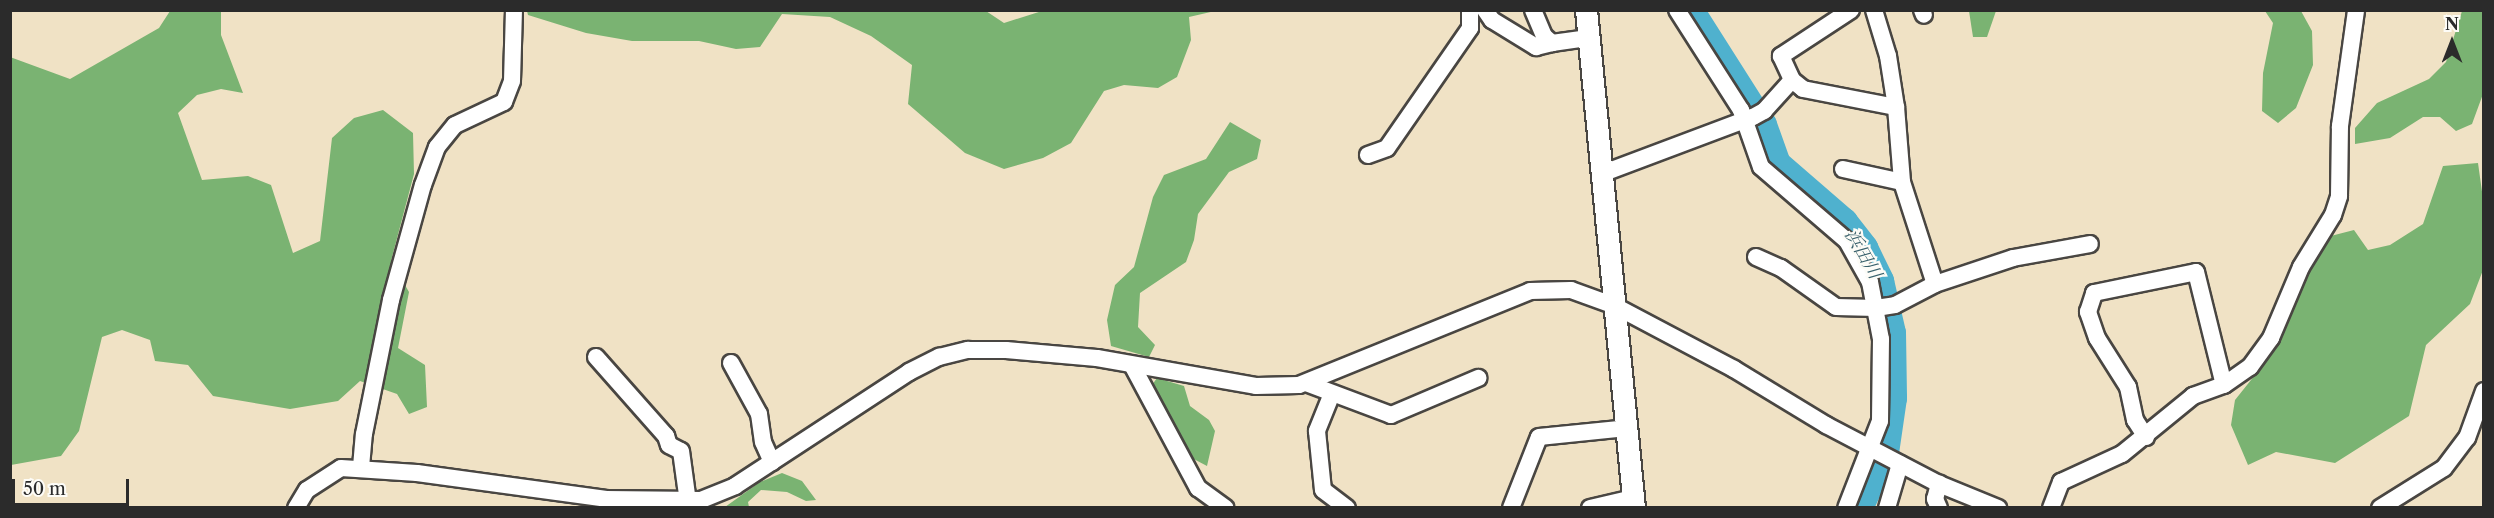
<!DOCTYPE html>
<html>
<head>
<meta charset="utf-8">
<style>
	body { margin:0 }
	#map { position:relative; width:2494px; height:518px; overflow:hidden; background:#f0e2c5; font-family:"Libre Caslon Text","Noto Serif JP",serif }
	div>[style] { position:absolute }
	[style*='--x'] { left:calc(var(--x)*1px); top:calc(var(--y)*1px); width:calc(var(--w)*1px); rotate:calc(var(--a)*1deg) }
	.forest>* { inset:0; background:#7ab372 }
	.river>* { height:28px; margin:-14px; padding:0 14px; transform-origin:14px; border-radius:14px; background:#4fb1ce }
	.roads { filter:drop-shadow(2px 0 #494642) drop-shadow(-2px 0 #494642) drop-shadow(0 2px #494642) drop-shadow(0 -2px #494642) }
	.minor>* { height:16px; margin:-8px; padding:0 8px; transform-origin:8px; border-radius:8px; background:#fff }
	.tertiary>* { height:21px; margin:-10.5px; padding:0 10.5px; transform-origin:10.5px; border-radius:10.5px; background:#fff }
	span { translate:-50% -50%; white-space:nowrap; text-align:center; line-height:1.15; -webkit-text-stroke:4.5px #fdfcf7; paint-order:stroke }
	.water-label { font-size:18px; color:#39616c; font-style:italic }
	.frame { position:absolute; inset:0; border:12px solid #2b2b2b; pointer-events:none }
	.north { position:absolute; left:2422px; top:12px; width:60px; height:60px; -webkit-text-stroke:4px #fdfcf7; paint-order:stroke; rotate:0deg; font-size:16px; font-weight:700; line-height:24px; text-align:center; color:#2b2b2b }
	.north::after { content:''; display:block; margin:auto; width:21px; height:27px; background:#2b2b2b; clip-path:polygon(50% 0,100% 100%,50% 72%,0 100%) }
	.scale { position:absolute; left:12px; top:479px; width:117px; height:27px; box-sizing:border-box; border:3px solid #2b2b2b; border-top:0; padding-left:8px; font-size:18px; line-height:21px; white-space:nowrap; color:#2b2b2b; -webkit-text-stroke:4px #fdfcf7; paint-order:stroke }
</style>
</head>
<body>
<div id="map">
	<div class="forest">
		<i style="clip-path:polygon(170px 11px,221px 11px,221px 35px,243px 93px,221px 89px,197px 95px,178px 113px,202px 180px,248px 176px,271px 185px,293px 253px,320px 241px,332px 138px,354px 118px,383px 110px,413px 133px,414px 174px,391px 261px,409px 292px,398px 348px,425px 365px,427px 407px,409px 414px,397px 394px,360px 381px,338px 401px,290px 409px,213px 396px,188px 365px,155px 361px,150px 340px,122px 330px,102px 337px,79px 431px,61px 456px,11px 465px,10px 57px,70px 79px,159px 28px)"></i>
		<i style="clip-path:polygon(986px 11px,1004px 23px,1042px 11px,1215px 11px,1189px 17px,1191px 40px,1177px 77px,1158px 88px,1124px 85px,1104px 91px,1071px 143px,1043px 158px,1004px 169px,965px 153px,908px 104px,912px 65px,871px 36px,830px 17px,782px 14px,760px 47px,736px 49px,699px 41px,632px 41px,586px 33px,528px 15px,527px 11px)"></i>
		<i style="clip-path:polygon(1969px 11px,1996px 11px,1987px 37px,1973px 37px)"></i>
		<i style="clip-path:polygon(2265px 11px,2301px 11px,2312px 31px,2313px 65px,2296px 108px,2278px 123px,2262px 111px,2263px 73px,2273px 23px)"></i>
		<i style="clip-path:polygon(2462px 11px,2483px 11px,2483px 94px,2472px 124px,2456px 131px,2440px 117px,2423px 117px,2390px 138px,2355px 144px,2355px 128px,2377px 103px,2429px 79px,2446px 62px)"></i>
		<i style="clip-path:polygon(1230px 122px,1261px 140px,1257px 159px,1229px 172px,1198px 214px,1194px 240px,1186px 262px,1140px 293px,1138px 327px,1155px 345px,1149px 357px,1111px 346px,1107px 320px,1115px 285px,1134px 267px,1153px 197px,1164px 175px,1206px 159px)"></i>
		<i style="clip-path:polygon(2478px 163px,2484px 206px,2483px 270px,2470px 304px,2426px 345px,2409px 416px,2335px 463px,2276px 452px,2248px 465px,2231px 425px,2235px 400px,2271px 355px,2323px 238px,2354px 230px,2368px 250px,2390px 245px,2423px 224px,2443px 166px)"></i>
		<i style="clip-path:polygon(1157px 378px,1184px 386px,1190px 406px,1209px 420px,1215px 431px,1207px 466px,1188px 456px,1152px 385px)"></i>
		<i style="clip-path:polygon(782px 473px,802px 481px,816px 500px,806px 501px,787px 492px,761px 490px,748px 502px,749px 507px,725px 507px,760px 482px)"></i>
	</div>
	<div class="river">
		<i style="--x:1690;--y:10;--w:136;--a:57.6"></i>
		<i style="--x:1763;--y:125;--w:41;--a:70.3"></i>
		<i style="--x:1777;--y:164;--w:89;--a:40.9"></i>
		<i style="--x:1844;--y:222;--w:33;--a:52"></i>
		<i style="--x:1864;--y:248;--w:37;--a:64"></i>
		<i style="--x:1880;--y:281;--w:53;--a:77"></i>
		<i style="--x:1892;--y:333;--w:65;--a:89.1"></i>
		<i style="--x:1893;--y:398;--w:56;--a:98.3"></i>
		<i style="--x:1885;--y:453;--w:61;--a:115.3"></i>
	</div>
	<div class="roads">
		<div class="minor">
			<i style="--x:1485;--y:10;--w:12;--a:55"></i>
			<i style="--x:1492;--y:20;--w:52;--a:31.5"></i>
			<i style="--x:1536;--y:47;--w:16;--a:-14"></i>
			<i style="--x:1533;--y:10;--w:28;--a:67"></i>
			<i style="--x:1544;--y:36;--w:11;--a:41"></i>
			<i style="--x:1552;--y:43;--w:37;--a:-8"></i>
			<i style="--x:1677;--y:10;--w:119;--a:57.4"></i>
			<i style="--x:1741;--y:110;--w:60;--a:70.7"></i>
			<i style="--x:1761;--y:167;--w:113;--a:40.7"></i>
			<i style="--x:1847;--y:241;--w:47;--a:60.7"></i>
			<i style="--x:1870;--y:282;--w:58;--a:79.1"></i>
			<i style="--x:1881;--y:339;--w:82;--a:90.7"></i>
			<i style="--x:1880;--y:421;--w:93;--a:111.3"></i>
			<i style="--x:1851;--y:10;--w:84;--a:146.7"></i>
			<i style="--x:1781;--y:56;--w:26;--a:65"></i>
			<i style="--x:1792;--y:80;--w:14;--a:39"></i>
			<i style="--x:1803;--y:89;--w:95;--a:11"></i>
			<i style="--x:1874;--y:10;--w:48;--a:73.1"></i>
			<i style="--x:1888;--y:56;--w:52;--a:81.1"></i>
			<i style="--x:1896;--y:107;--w:75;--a:85.4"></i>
			<i style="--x:1902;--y:182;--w:107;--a:72.1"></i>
			<i style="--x:1922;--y:10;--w:5;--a:68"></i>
			<i style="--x:1368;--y:155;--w:20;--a:-20"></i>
			<i style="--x:1387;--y:148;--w:146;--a:-55.3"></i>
			<i style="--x:1470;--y:28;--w:18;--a:-90"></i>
			<i style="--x:1843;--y:169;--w:60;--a:12.4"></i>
			<i style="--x:1601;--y:174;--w:162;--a:-20.6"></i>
			<i style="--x:1753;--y:117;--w:13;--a:-29"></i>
			<i style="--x:1764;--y:111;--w:42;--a:-47.9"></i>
			<i style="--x:1756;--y:257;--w:27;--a:24"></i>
			<i style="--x:1781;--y:268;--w:67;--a:35.3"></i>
			<i style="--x:1836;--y:307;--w:40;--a:1.4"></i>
			<i style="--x:1876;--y:308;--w:19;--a:-9"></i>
			<i style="--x:1895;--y:305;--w:45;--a:-27.7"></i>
			<i style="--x:1935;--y:284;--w:82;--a:-18.4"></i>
			<i style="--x:2013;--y:258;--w:78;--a:-10.3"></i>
			<i style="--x:596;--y:357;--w:106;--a:48.5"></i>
			<i style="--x:666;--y:436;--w:9;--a:72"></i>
			<i style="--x:669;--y:445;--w:13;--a:27"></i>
			<i style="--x:681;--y:451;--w:51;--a:82.2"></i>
			<i style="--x:731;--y:363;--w:58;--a:61.2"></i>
			<i style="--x:759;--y:414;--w:28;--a:82"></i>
			<i style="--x:763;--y:442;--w:22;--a:66"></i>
			<i style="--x:1132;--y:365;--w:140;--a:61.8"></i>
			<i style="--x:1198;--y:488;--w:34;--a:36"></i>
			<i style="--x:1306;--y:383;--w:91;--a:20.6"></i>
			<i style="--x:1391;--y:415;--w:95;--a:-23"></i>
			<i style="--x:1331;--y:396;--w:38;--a:112"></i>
			<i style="--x:1317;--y:431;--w:59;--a:84.2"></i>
			<i style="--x:1323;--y:490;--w:30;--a:37"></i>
			<i style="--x:2146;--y:437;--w:20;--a:-123"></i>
			<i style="--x:2135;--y:420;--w:34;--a:-102"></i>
			<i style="--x:2128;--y:387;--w:58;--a:-122.3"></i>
			<i style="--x:2097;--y:338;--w:28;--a:-109"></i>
			<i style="--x:2088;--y:312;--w:20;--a:-72"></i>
			<i style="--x:2094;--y:293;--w:104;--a:-11.6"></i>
			<i style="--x:2196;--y:272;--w:116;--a:76.1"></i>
			<i style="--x:361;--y:467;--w:33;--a:-85"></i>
			<i style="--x:364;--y:434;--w:137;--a:-78.6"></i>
			<i style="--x:391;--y:300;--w:119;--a:-74.5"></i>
			<i style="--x:423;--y:185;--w:40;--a:-69.8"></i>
			<i style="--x:437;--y:147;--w:28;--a:-51"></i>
			<i style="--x:455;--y:125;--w:54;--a:-25.1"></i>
			<i style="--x:504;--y:102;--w:22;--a:-69"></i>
			<i style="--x:512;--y:81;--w:71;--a:-88.4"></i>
			<i style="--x:296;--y:508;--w:21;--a:-59"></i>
			<i style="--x:307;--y:490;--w:40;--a:-32.9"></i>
			<i style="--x:341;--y:468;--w:76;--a:3.8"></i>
			<i style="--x:417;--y:473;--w:191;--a:7.8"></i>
			<i style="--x:606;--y:499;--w:95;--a:0.6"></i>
			<i style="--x:701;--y:500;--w:37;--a:-22"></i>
			<i style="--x:735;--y:486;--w:208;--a:-33.2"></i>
			<i style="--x:909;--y:372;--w:34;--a:-27"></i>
			<i style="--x:939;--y:357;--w:30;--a:-14"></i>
			<i style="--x:968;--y:350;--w:38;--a:0"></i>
			<i style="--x:1006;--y:350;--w:91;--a:5"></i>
			<i style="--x:1097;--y:358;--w:161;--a:10"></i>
			<i style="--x:1256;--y:386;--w:43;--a:-1.3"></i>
			<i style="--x:1299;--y:385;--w:249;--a:-22.1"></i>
			<i style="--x:1530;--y:291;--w:41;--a:-1.4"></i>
			<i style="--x:1571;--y:290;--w:47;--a:20"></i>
			<i style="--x:1615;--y:306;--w:135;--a:27.9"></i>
			<i style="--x:1734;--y:369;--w:108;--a:31.3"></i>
			<i style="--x:1826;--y:425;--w:127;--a:27.6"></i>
			<i style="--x:1939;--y:484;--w:64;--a:22.1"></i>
			<i style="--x:1511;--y:508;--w:76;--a:-68.5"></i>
			<i style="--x:1539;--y:437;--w:88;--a:-5.8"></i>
			<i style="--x:1590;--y:508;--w:44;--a:-13.1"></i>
			<i style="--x:1887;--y:508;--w:46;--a:-73.5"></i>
			<i style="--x:1939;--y:508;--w:10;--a:-114"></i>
			<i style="--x:1935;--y:499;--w:16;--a:-75"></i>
			<i style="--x:2051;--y:508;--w:28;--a:-69"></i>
			<i style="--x:2061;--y:482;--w:67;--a:-24.7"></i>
			<i style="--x:2122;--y:454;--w:92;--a:-39.2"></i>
			<i style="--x:2193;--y:396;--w:33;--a:-20"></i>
			<i style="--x:2224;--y:385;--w:32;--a:-35"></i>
			<i style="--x:2250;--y:367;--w:36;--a:-54"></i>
			<i style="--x:2271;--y:338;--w:77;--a:-67.1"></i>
			<i style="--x:2301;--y:267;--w:61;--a:-58.4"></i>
			<i style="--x:2333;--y:215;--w:20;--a:-72"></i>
			<i style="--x:2339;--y:196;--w:70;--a:-89.2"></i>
			<i style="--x:2340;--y:126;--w:117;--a:-82.1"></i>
			<i style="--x:2380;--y:508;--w:75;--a:-32"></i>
			<i style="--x:2444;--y:468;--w:38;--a:-53"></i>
			<i style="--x:2467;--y:438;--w:50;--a:-70.1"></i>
		</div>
		<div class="tertiary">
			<i style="--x:1586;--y:10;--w:500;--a:84.49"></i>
		</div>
	</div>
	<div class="water-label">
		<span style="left:1863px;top:254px;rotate:60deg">浜田川</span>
	</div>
	<div class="frame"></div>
	<div class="north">N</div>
	<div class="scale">50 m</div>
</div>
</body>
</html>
